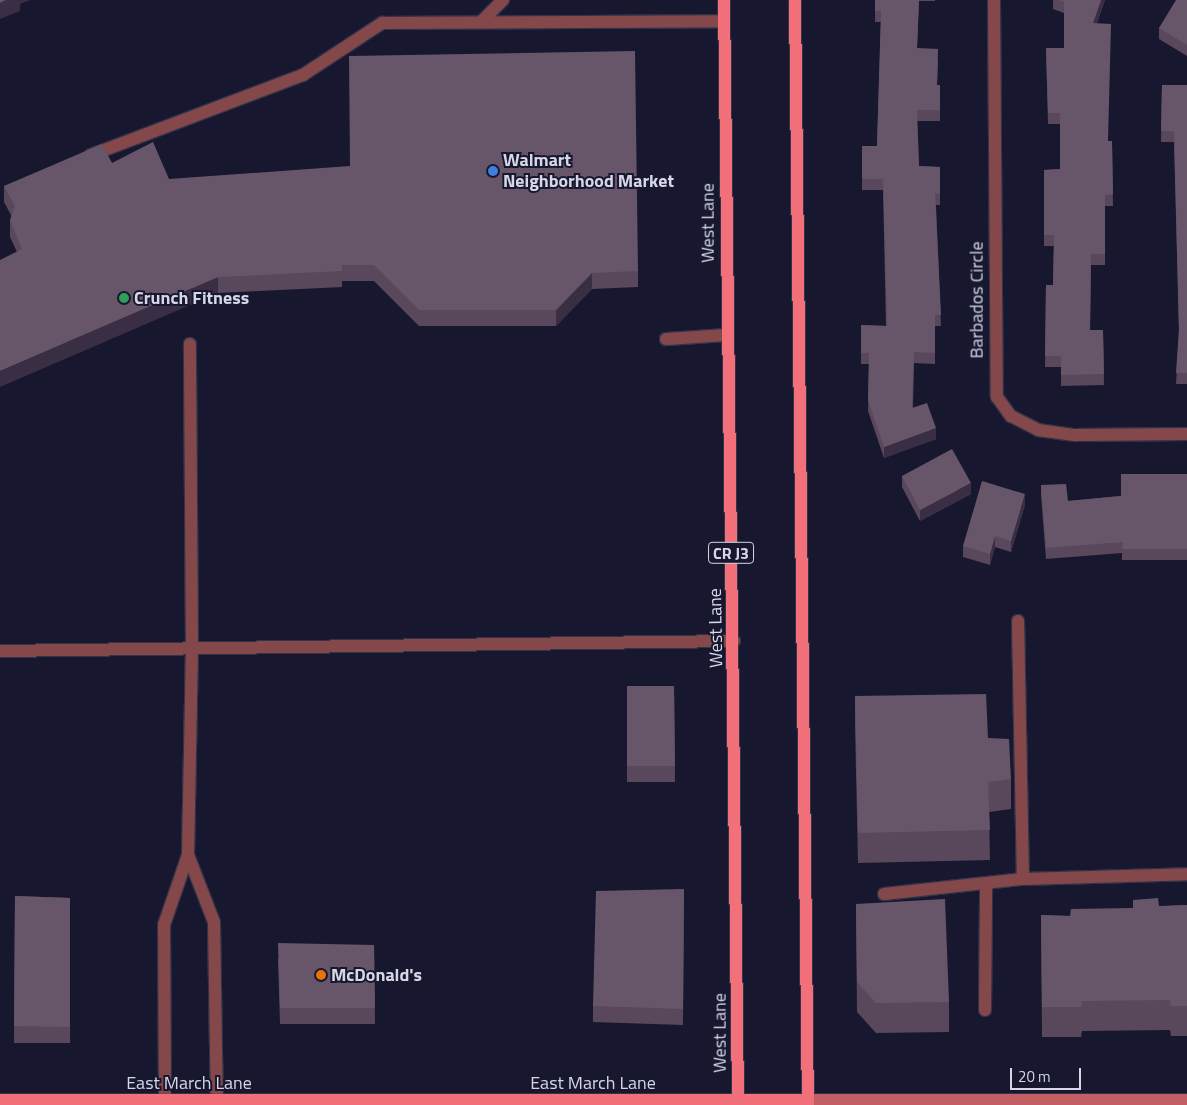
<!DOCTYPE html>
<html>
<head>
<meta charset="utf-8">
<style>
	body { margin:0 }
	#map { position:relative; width:1187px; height:1105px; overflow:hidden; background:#17182f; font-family:"Titillium Web",sans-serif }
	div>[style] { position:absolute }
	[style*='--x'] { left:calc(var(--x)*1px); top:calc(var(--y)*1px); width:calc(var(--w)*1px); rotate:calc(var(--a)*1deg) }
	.roads { filter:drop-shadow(1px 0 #323349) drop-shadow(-1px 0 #323349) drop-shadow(0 1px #323349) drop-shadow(0 -1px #323349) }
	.lane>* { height:12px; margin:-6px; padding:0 6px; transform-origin:6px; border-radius:6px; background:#85484a }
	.street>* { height:12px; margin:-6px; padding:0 6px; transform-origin:6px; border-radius:6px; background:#85484a }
	.secondary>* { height:12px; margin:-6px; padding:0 6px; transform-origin:6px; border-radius:6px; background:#c25f65 }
	.primary>* { height:12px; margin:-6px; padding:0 6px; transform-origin:6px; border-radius:6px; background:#f17079 }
	.wall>* { inset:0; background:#59475b }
	.shaded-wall>* { inset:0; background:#392e43 }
	.building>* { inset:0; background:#67566a }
	.dots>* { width:14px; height:14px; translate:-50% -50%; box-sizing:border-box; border:2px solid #17182f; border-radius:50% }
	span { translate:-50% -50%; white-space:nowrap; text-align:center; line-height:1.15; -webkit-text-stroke:4px #17182f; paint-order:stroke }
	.shield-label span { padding:1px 4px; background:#17182f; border:1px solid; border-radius:4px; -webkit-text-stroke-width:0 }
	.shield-label { font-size:16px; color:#d5d7e7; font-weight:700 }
	.poi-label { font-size:18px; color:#d5d7e7; font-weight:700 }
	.left { translate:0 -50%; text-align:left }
	.street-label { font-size:18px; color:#d5d7e7 }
	.scale { position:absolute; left:1010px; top:1068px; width:71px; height:22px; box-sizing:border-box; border:2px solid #d5d7e7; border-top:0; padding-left:6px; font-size:15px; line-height:18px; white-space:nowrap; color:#d5d7e7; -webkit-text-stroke:4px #17182f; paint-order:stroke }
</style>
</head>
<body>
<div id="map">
	<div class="roads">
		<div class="lane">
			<i style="--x:481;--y:22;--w:31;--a:-45"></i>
			<i style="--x:91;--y:155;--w:227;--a:-20.7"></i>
			<i style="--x:303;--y:75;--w:95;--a:-33.4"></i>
			<i style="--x:382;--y:23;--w:342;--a:-0.3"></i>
			<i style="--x:666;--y:339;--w:61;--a:-3.8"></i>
			<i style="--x:1018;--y:621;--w:258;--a:88.9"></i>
			<i style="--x:1023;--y:879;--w:164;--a:-1.7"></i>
			<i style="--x:0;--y:651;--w:734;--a:-0.78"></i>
			<i style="--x:188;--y:855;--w:72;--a:68.8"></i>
			<i style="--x:214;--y:922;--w:183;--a:89.1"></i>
			<i style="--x:884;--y:894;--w:140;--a:-6.2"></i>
			<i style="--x:985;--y:1010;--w:127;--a:-89.5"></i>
			<i style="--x:165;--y:1105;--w:180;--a:-90.3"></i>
			<i style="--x:164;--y:925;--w:74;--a:-71.1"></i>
			<i style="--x:188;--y:855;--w:208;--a:-88.9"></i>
			<i style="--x:192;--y:647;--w:303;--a:-90.4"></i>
		</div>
		<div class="street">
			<i style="--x:994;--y:0;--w:397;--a:89.6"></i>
			<i style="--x:997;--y:397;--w:24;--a:54"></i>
			<i style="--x:1011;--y:416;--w:30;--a:27"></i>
			<i style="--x:1038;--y:430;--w:37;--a:8"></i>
			<i style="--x:1075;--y:435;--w:112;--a:-0.5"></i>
		</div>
		<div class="secondary">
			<i style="--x:808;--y:1100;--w:379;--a:0"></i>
		</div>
		<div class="primary">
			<i style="--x:724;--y:0;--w:1105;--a:89.27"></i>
			<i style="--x:795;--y:0;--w:1105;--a:89.33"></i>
			<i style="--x:0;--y:1100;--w:808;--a:0"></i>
		</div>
	</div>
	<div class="wall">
		<i style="clip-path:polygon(875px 0,935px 0,935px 1px,919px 1px,917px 48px,938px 60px,937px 85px,940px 85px,940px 121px,917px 121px,919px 166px,940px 167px,940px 205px,936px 205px,941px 326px,935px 326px,935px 364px,914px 363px,913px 408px,936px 439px,884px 458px,868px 411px,869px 364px,861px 364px,861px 325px,886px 326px,883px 190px,862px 190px,862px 146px,877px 146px,881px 22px,875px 22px)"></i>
		<i style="clip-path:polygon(1053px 0,1105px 0,1097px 23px,1108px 141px,1112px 141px,1113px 206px,1105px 206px,1105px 265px,1091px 265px,1090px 330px,1103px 330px,1104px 385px,1061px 386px,1061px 367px,1045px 367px,1046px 285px,1053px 285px,1054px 246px,1044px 246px,1044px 170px,1060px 169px,1060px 124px,1048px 124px,1046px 48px,1064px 48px,1064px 13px,1053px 9px)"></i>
		<i style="clip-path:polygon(1187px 0,1187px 56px,1159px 39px,1159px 28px)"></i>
		<i style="clip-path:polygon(1162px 85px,1187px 85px,1187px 384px,1176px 384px,1179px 332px,1174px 142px,1161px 142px)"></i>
		<i style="clip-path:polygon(112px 163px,169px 179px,638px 271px,638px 287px,592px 289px,556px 326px,419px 326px,374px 281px,342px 281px,342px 287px,218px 293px,17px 252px,10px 237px,10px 220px,12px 217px,4px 202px,4px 186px)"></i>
		<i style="clip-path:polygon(1187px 474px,1187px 560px,1122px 560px,1122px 553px,1046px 559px,1041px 496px,1041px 485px,1068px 501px,1121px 496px)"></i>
		<i style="clip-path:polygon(902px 476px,971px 494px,920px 521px,902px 487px)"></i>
		<i style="clip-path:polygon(1025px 505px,1011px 552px,995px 547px,990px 565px,963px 557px,963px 546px)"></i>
		<i style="clip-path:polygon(627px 686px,674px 686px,675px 782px,627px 782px)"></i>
		<i style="clip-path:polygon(855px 696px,988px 738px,1011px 779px,1011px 809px,989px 812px,990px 860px,858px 863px,855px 726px)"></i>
		<i style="clip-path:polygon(684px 889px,683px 1025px,593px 1022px,593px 1006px)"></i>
		<i style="clip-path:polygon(15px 896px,70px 898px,70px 1043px,14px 1043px)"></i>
		<i style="clip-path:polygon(856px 904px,949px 1002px,949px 1032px,876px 1033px,857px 1012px)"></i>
		<i style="clip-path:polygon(1187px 905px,1187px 1036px,1171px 1036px,1170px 1030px,1082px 1031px,1081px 1037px,1042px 1037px,1041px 915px,1070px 916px,1133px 908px)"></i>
		<i style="clip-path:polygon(374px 945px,375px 1024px,280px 1024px,278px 959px)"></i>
	</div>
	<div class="shaded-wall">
		<i style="clip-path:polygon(6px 0,30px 0,20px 4px,20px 11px,0 19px,0 3px)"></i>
		<i style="clip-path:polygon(1101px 0,1105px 0,1093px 35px,1093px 23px)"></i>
		<i style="clip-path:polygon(592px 273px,592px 289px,556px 326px,556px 310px)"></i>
		<i style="clip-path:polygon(218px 277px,218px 293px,0 387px,0 371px)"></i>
		<i style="clip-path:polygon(936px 428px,936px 439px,884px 458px,884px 447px)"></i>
		<i style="clip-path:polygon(971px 483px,971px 494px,920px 521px,920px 510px)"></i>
		<i style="clip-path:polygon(1025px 494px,1025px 505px,1011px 552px,1011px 541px)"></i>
		<i style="clip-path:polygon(995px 536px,995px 547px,990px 565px,990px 554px)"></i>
	</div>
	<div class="building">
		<i style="clip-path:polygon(0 0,6px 0,0 3px)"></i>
		<i style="clip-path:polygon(875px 0,919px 0,917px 48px,938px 49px,937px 85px,940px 85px,940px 110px,917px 110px,919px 166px,940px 167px,940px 194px,935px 193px,941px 315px,935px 315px,935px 353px,914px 352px,912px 408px,927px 403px,936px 428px,884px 447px,868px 400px,869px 353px,861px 353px,861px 325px,887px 326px,883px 179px,862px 179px,862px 146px,877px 146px,881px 11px,875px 11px)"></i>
		<i style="clip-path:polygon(1059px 0,1101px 0,1093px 23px,1111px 24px,1108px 141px,1112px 141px,1113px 194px,1105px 195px,1105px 254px,1091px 254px,1090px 330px,1103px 330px,1104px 374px,1061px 375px,1061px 356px,1045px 356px,1046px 285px,1053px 285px,1054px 235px,1044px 235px,1044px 170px,1060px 169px,1060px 113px,1048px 113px,1046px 48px,1064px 48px,1064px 2px)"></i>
		<i style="clip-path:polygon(1176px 0,1187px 0,1187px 45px,1159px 28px)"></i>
		<i style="clip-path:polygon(635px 51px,638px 271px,592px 273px,556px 310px,419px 310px,374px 265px,342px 265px,342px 271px,218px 277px,0 371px,0 260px,22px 249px,10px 220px,15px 206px,4px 186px,102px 144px,112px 163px,153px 142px,169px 179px,350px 166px,349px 56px)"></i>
		<i style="clip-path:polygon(1162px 85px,1187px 85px,1187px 373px,1176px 373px,1179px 329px,1174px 131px,1161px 131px)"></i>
		<i style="clip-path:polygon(952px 449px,971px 483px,920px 510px,902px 476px)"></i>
		<i style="clip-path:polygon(1121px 474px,1187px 474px,1187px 549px,1122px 549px,1123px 542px,1046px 548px,1041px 485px,1066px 484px,1068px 501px,1121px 496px)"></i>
		<i style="clip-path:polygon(982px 481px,1025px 494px,1011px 541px,995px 536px,990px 554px,963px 546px)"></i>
		<i style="clip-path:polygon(627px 686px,674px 686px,675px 766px,627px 766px)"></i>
		<i style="clip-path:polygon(986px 694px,988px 738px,1009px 739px,1011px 779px,988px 782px,990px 830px,858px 833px,855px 696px)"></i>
		<i style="clip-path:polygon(684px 889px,683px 1009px,593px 1006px,596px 891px)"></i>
		<i style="clip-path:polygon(15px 896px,70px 898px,70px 1027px,14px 1026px)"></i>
		<i style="clip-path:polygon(1158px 898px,1159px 906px,1187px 905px,1187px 1006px,1171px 1006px,1170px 1000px,1082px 1001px,1081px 1007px,1042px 1007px,1041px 915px,1070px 916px,1071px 909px,1133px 908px,1133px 900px)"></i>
		<i style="clip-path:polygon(945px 899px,949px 1002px,876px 1003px,857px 982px,856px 904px)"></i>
		<i style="clip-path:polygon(278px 943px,374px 945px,375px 1008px,280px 1008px)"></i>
	</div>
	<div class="dots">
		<i style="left:493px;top:171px;background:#3f7fe0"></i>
		<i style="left:124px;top:298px;background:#2e9e5b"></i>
		<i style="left:321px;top:975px;background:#e8710a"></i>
	</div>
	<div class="shield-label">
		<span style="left:731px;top:553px">CR J3</span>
	</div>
	<div class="poi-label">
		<span class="left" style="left:503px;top:171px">Walmart<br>Neighborhood Market</span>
		<span class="left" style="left:134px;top:298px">Crunch Fitness</span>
		<span class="left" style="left:331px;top:975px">McDonald's</span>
	</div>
	<div class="street-label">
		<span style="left:708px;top:223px;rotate:-90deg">West Lane</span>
		<span style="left:977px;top:300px;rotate:-90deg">Barbados Circle</span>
		<span style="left:716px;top:628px;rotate:-91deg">West Lane</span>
		<span style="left:720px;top:1033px;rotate:-90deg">West Lane</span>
		<span style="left:189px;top:1083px">East March Lane</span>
		<span style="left:593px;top:1083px">East March Lane</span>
	</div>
	<div class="scale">20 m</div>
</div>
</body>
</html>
